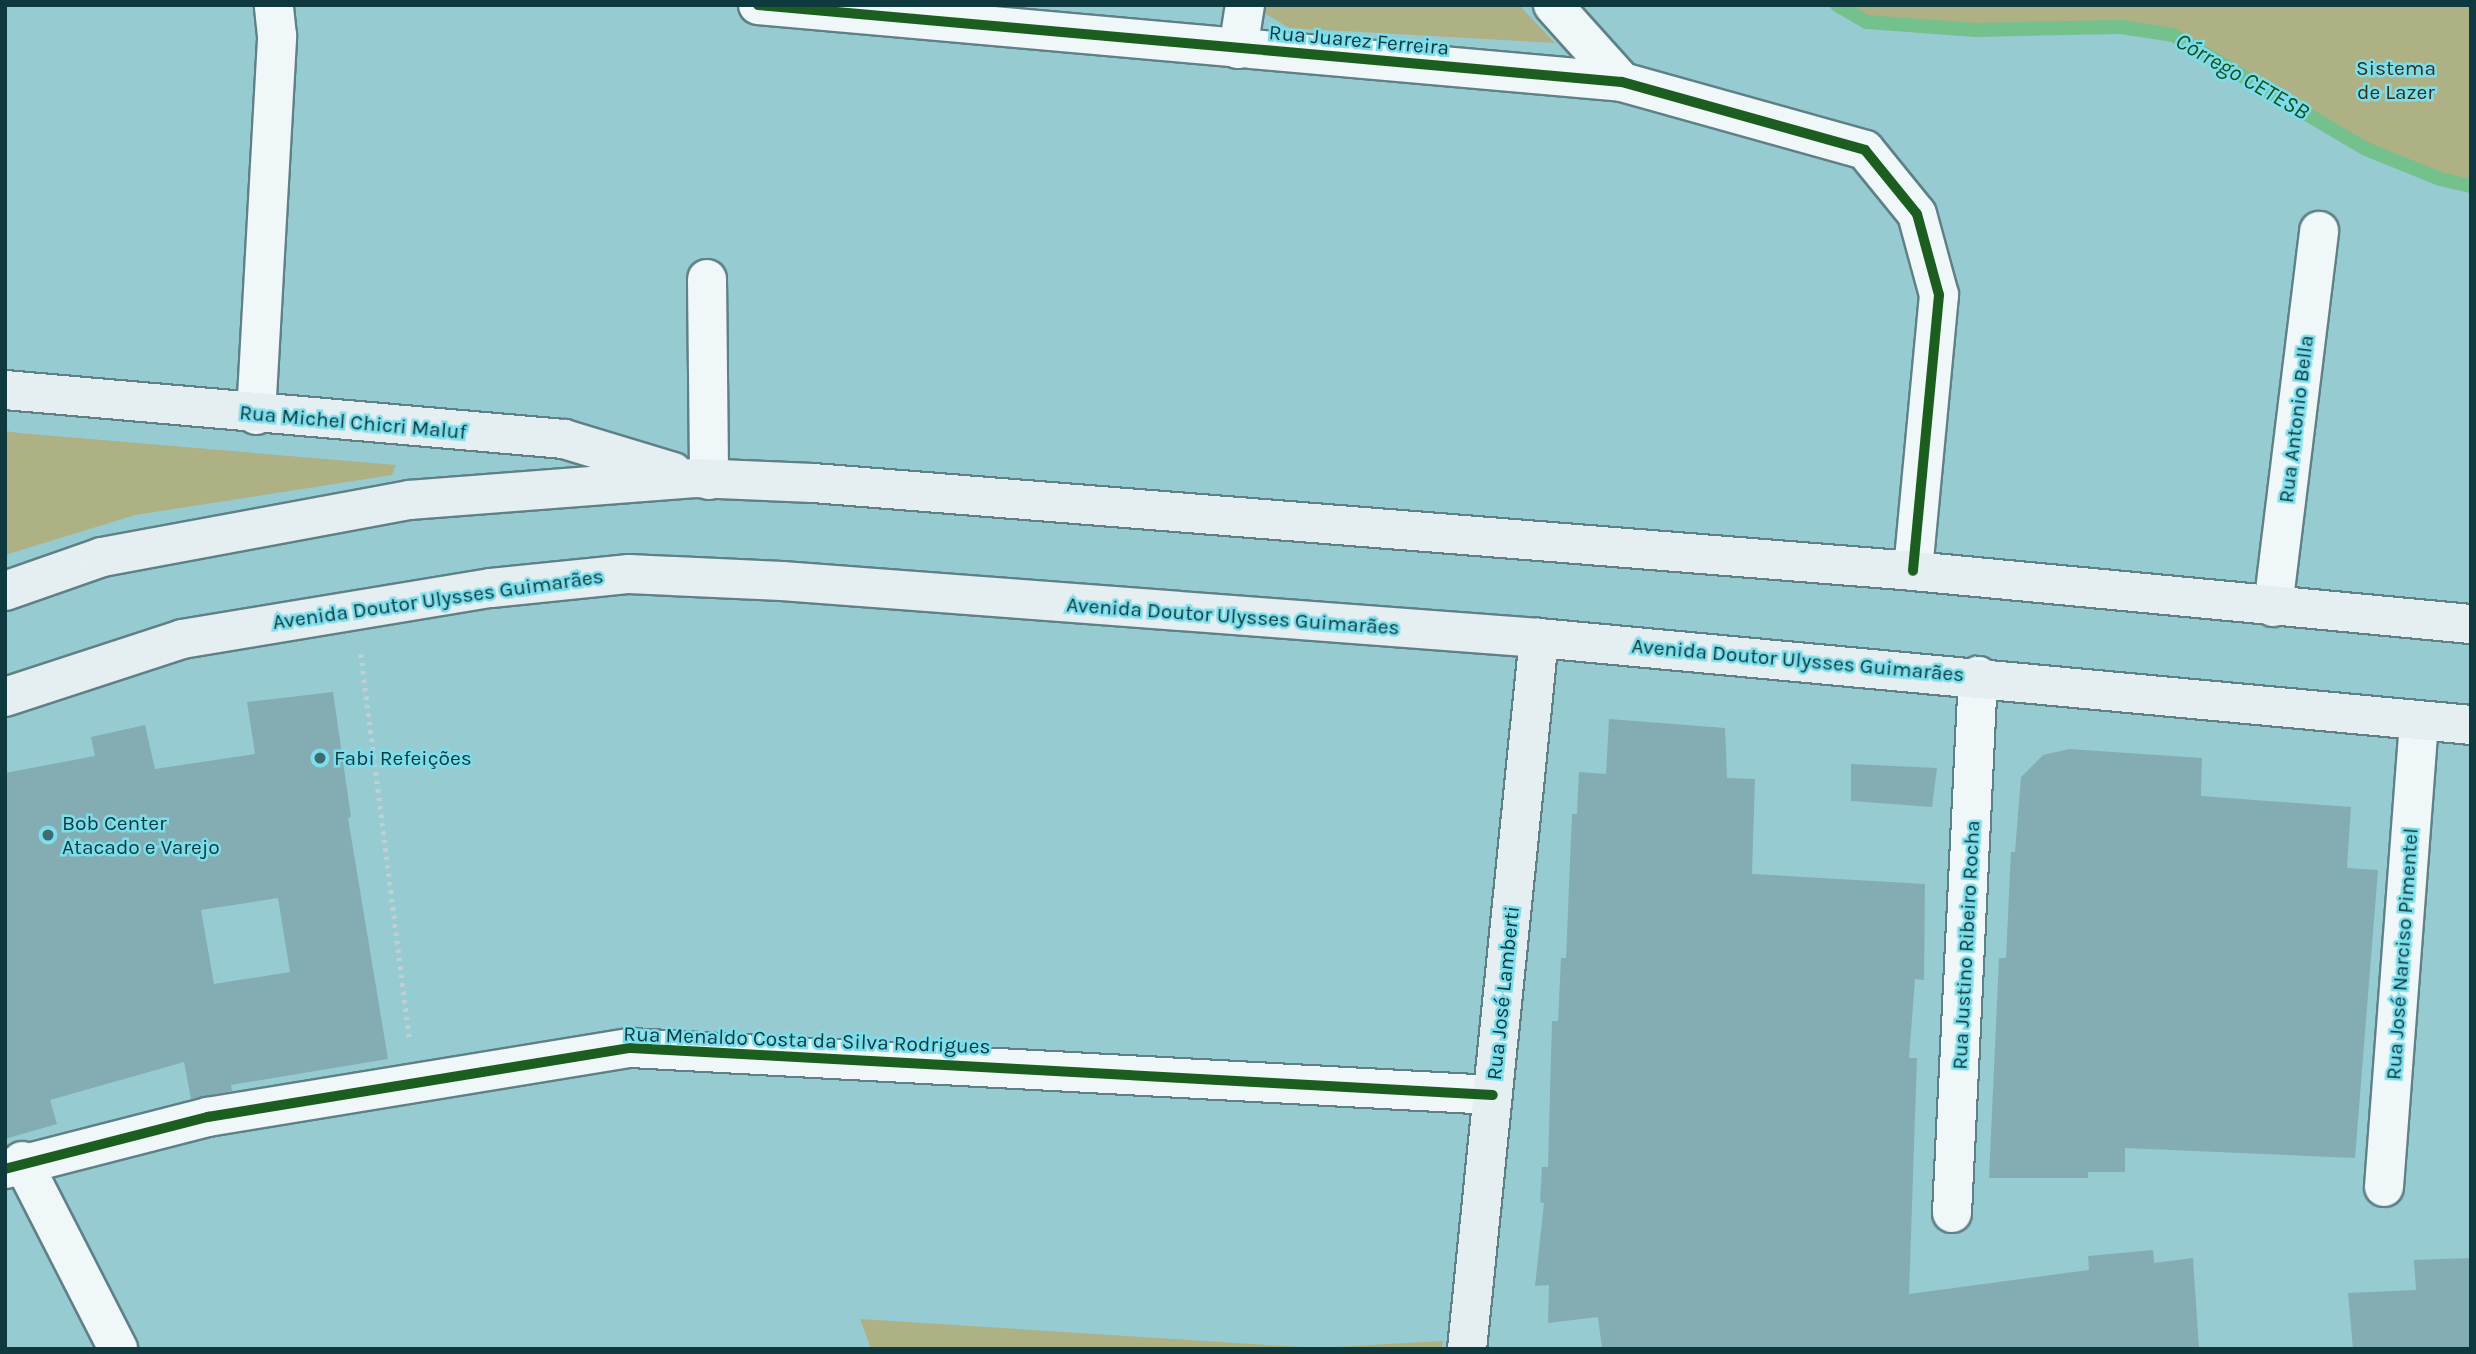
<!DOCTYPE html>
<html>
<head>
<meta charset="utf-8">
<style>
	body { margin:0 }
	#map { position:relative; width:2476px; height:1354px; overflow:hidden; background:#96cbd2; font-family:Karla,sans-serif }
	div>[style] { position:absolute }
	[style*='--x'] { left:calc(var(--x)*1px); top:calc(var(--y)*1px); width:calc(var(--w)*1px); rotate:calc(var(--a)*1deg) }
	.green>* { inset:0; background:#adb184 }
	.stream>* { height:14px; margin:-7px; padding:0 7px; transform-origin:7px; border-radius:7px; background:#74c18e }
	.building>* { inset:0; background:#83adb3 }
	.path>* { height:4.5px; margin-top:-2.25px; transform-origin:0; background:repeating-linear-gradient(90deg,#bfd0d3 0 3.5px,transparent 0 8.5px) }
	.roads { filter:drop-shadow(2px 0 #5f8186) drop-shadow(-2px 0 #5f8186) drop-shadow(0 2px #5f8186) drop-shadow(0 -2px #5f8186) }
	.street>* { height:38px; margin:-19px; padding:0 19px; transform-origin:19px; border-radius:19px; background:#eff7f8 }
	.secondary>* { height:38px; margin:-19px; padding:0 19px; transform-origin:19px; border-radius:19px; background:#e5eef1 }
	.cycleway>* { height:10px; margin:-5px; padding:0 5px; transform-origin:5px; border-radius:5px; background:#1b5e20 }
	.dots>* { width:19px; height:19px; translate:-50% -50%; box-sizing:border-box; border:4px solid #7ddeeb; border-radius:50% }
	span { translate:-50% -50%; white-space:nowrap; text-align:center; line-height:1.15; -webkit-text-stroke:5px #7ddeeb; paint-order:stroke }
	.street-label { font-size:21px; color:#0e393e }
	.park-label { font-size:21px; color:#362e1b }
	.poi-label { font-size:21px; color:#0e393e }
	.left { translate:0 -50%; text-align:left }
	.water-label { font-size:23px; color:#135120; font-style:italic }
	.frame { position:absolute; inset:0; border:7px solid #0e393e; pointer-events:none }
</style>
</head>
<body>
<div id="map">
	<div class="green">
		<i style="clip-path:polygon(1266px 5px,1519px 5px,1555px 43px,1289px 28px,1264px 13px)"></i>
		<i style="clip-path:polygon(1837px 5px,2471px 5px,2471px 186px,2440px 179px,2366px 149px,2173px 35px,2121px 27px,1976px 30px,1867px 22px)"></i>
		<i style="clip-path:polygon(5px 431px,19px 433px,396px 465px,392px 475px,135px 515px,5px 555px)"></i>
		<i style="clip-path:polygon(860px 1319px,1317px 1348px,1443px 1341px,1442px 1349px,871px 1349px)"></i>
	</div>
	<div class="stream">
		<i style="--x:1837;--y:5;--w:34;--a:30"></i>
		<i style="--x:1867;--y:22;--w:109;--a:4.2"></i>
		<i style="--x:1976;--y:30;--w:145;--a:-1.2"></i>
		<i style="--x:2121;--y:27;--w:53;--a:8.7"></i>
		<i style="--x:2173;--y:35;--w:224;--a:30.6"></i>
		<i style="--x:2366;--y:149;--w:80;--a:22.1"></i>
		<i style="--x:2440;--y:179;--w:32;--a:13"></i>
	</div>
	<div class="building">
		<i style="clip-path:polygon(evenodd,333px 692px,351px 817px,348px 818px,388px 1059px,231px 1085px,232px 1091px,191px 1099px,184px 1062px,50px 1100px,57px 1124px,5px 1139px,5px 773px,95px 756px,91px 737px,145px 725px,155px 769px,255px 754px,247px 702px,333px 692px,278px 898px,290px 972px,214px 984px,201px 910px,278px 898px)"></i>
		<i style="clip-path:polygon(1609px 719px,1725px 728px,1727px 778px,1755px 779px,1752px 874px,1925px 884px,1924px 980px,1915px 979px,1909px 1058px,1917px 1058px,1909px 1294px,2089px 1270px,2088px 1256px,2153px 1250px,2154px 1263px,2193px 1258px,2199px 1349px,1602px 1349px,1598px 1317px,1548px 1323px,1549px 1285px,1535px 1286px,1544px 1203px,1540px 1202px,1542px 1167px,1548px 1167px,1552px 1021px,1558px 1021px,1561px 958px,1566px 958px,1572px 814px,1577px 814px,1579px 772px,1606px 774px)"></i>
		<i style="clip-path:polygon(2069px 749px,2202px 758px,2201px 796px,2351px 807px,2347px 868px,2378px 870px,2355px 1158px,2125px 1148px,2125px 1172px,2088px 1172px,2088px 1178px,1989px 1178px,1999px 958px,2006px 958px,2011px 852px,2015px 852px,2021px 777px,2043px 755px)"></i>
		<i style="clip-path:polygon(1851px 764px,1937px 768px,1932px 807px,1851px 801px)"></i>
		<i style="clip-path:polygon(2471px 1258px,2471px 1349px,2353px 1349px,2348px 1293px,2416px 1290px,2414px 1260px)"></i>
	</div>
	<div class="path">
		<i style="--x:361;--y:654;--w:390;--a:82.8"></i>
	</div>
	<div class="roads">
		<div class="street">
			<i style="--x:758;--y:5;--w:867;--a:5.09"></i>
			<i style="--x:1622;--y:82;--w:252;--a:15.6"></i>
			<i style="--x:1865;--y:150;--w:82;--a:50.9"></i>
			<i style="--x:1917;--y:214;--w:84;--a:74.8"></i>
			<i style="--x:1939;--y:295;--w:277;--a:95.4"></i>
			<i style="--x:1553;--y:5;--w:103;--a:48.1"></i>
			<i style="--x:1238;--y:49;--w:45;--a:-81"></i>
			<i style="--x:707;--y:279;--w:201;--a:89.4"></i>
			<i style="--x:256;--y:415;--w:380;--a:-86.8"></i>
			<i style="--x:277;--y:36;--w:31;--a:-96"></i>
			<i style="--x:2273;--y:607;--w:379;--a:-83"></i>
			<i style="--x:22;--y:1161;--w:211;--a:62.9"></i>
			<i style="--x:5;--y:1169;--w:210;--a:-14.4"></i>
			<i style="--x:208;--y:1117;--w:429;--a:-9.3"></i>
			<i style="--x:631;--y:1048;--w:863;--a:3.12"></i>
			<i style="--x:2384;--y:1187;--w:467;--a:-85.7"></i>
			<i style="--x:1952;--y:1213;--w:538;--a:-87.23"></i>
		</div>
		<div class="secondary">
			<i style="--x:5;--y:390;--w:561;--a:5.01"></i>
			<i style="--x:564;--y:439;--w:114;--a:16.8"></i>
			<i style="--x:5;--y:591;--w:103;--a:-19.3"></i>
			<i style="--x:102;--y:557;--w:312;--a:-10.5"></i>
			<i style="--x:409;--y:500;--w:287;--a:-4.4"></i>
			<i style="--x:695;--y:478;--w:118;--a:2.4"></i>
			<i style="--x:813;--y:483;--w:1104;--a:4.57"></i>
			<i style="--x:1913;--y:571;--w:561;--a:5.43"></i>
			<i style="--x:5;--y:697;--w:186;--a:-18.1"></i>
			<i style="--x:182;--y:639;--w:313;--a:-9.4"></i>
			<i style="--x:491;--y:588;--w:139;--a:-5.8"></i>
			<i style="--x:629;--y:574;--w:153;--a:2.6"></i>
			<i style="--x:782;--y:581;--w:759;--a:4.31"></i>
			<i style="--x:1539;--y:638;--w:936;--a:5.33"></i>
			<i style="--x:1467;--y:1349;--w:715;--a:-84.22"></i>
		</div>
	</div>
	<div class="cycleway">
		<i style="--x:758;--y:5;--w:867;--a:5.09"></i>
		<i style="--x:1622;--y:82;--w:252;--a:15.6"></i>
		<i style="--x:1865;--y:150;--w:82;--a:50.9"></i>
		<i style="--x:1917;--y:214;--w:84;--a:74.8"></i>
		<i style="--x:1939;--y:295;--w:277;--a:95.4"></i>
		<i style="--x:5;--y:1169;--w:210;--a:-14.4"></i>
		<i style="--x:208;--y:1117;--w:429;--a:-9.3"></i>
		<i style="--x:631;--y:1048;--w:863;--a:3.12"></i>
	</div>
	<div class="dots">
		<i style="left:320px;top:758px;background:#3e6c72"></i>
		<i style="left:48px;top:835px;background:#3e6c72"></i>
	</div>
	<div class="street-label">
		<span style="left:1359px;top:40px;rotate:5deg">Rua Juarez Ferreira</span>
		<span style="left:2296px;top:419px;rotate:-83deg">Rua Antonio Bella</span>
		<span style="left:353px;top:422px;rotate:5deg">Rua Michel Chicri Maluf</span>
		<span style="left:438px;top:599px;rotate:-8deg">Avenida Doutor Ulysses Guimarães</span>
		<span style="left:1233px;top:616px;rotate:4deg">Avenida Doutor Ulysses Guimarães</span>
		<span style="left:1798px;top:660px;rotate:5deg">Avenida Doutor Ulysses Guimarães</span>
		<span style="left:1966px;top:945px;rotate:-87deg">Rua Justino Ribeiro Rocha</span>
		<span style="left:2402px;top:954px;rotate:-86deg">Rua José Narciso Pimentel</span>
		<span style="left:1503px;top:993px;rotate:-84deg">Rua José Lamberti</span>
		<span style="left:807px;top:1040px;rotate:2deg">Rua Menaldo Costa da Silva Rodrigues</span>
	</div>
	<div class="park-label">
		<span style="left:2396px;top:80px">Sistema<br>de Lazer</span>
	</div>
	<div class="poi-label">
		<span class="left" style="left:334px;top:758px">Fabi Refeições</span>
		<span class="left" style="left:62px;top:835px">Bob Center<br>Atacado e Varejo</span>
	</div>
	<div class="water-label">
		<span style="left:2242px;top:77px;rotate:30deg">Córrego CETESB</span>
	</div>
	<div class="frame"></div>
</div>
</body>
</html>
